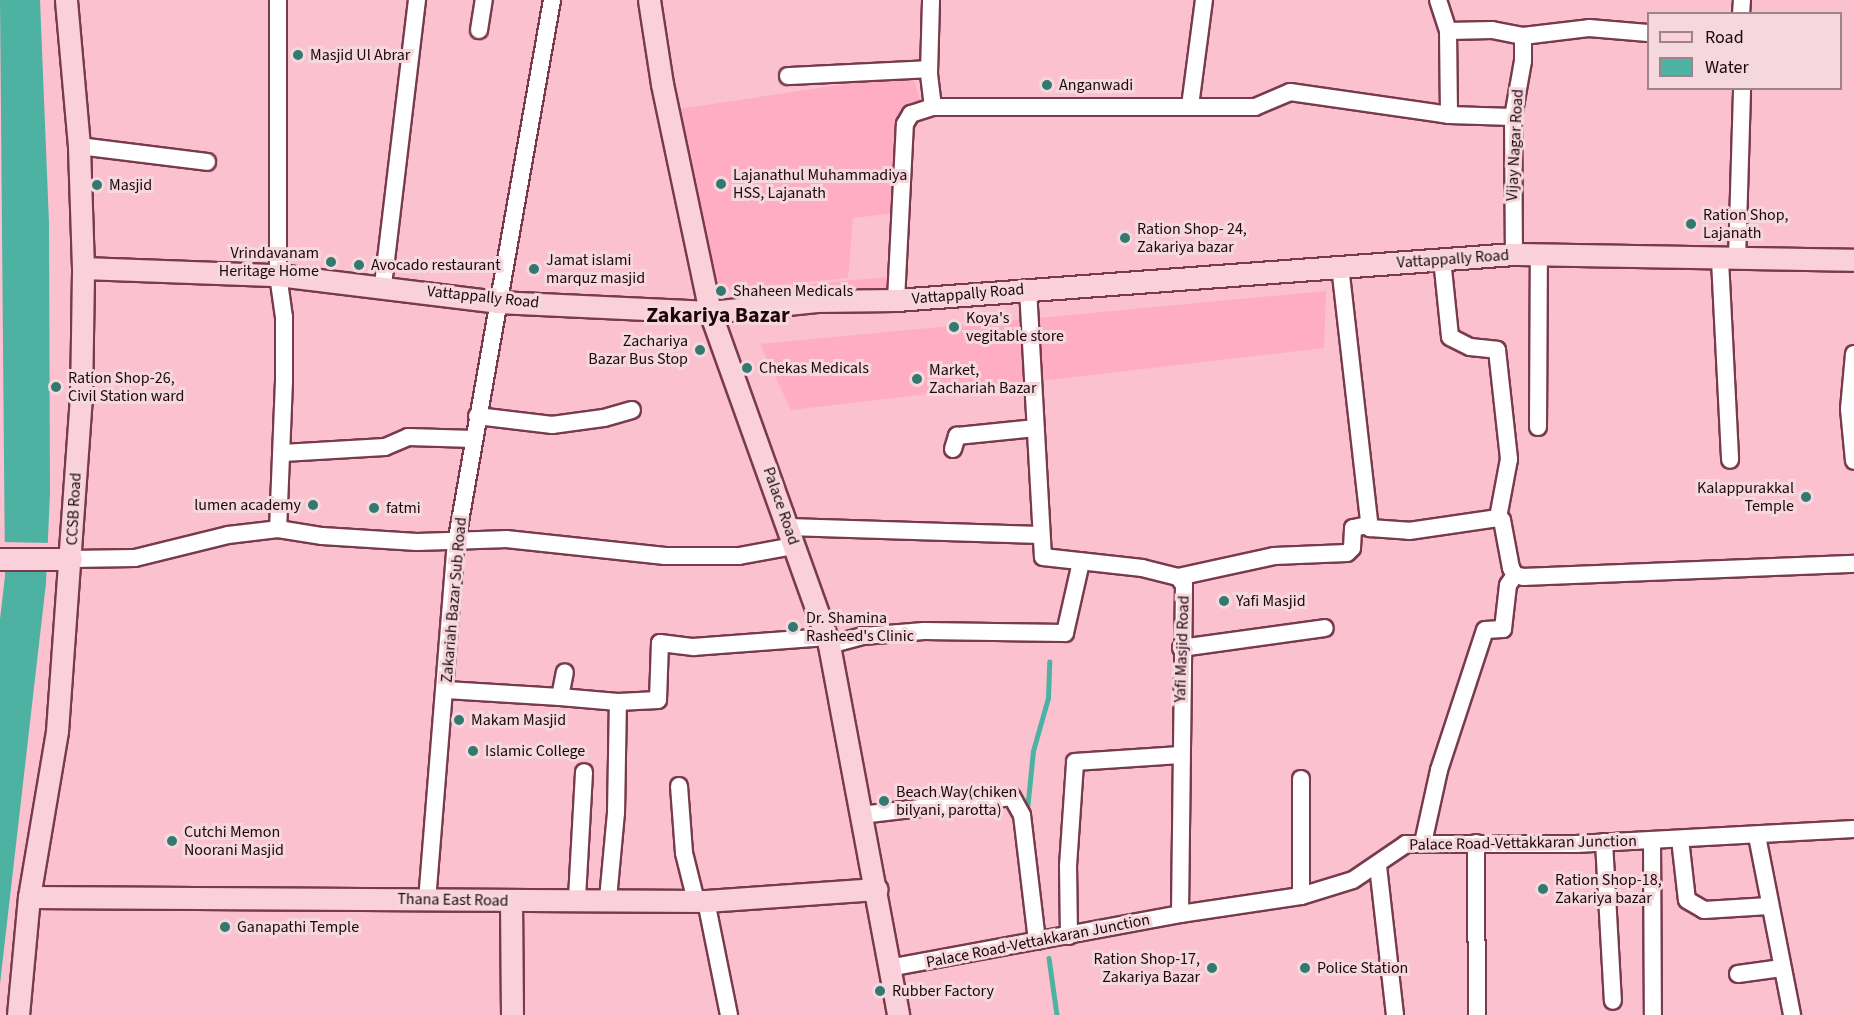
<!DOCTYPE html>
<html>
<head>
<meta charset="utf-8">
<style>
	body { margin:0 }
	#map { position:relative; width:1854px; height:1015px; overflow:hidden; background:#fbc1cf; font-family:"Source Sans 3",sans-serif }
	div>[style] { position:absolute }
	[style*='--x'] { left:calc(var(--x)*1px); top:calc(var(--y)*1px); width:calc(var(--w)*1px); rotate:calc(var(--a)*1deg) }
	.built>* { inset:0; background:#feadc2 }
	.water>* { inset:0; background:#4eb2a3 }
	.pier>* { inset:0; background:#fbc1cf }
	.stream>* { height:4.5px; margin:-2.25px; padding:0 2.25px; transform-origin:2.25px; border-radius:2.25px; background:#4eb2a3 }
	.roads { filter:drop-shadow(2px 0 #783b4d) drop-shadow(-2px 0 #783b4d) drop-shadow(0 2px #783b4d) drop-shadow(0 -2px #783b4d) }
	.minor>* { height:16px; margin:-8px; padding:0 8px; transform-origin:8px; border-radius:8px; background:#fff }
	.major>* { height:21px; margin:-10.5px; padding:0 10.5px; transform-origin:10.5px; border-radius:10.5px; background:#fad0db }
	.dots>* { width:16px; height:16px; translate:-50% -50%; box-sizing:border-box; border:3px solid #f5d7de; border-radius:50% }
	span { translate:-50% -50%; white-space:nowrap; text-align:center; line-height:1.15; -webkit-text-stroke:6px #f5d7de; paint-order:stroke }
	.poi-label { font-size:16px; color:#1d060d }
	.left { translate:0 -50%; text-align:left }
	.right { translate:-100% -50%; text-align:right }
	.street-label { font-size:16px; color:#1d060d }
	.district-label { font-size:22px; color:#1d060d; font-weight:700 }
	.legend { position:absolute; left:1647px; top:12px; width:195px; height:78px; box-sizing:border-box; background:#f5d7de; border:2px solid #9f838a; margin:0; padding:8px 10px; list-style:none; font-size:18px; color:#1d060d }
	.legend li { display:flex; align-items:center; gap:12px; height:30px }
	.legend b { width:30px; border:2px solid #9f838a }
</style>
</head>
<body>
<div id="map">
	<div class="built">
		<i style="clip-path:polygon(912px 74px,920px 100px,901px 112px,897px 213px,853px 218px,848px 278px,716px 291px,679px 109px)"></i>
		<i style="clip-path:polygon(887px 277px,890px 295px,775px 298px,778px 287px)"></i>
		<i style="clip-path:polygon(1326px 291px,1324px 348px,791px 410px,760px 344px)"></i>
	</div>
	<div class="water">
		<i style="clip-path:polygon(0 0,40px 0,49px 223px,50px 493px,46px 583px,0 984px,0 619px,5px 576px)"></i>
	</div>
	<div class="pier">
		<i style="clip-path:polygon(2px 542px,50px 543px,49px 571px,2px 570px)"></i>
	</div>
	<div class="stream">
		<i style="--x:1027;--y:810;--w:59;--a:-84.2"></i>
		<i style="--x:1033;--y:751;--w:55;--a:-74.2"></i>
		<i style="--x:1048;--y:698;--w:36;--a:-88"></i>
		<i style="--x:1049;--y:958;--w:58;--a:82"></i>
	</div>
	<div class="roads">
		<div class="minor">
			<i style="--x:278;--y:0;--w:275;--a:90"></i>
			<i style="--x:278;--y:275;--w:42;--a:81.9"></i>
			<i style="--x:284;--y:317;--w:64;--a:90"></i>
			<i style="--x:284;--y:381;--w:148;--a:92.3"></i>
			<i style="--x:1438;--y:0;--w:33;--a:72"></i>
			<i style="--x:1448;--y:31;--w:44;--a:-1.3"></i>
			<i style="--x:1492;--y:30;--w:32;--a:11"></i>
			<i style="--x:1523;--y:36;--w:25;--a:90"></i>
			<i style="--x:1523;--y:61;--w:57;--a:100.1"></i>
			<i style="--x:1513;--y:117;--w:137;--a:89.6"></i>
			<i style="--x:1741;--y:14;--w:14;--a:-86"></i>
			<i style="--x:479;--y:30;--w:30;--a:-81"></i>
			<i style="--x:1448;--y:31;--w:84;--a:89.3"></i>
			<i style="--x:1523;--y:36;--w:66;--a:-6.9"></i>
			<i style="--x:1589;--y:28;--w:59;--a:4.8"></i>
			<i style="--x:788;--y:76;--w:141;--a:-2.8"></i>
			<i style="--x:1190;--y:106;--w:107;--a:-82.5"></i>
			<i style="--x:933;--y:107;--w:322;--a:0"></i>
			<i style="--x:1255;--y:107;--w:38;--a:-23"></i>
			<i style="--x:1290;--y:92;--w:161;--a:8.2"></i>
			<i style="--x:1449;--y:115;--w:64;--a:1.8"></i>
			<i style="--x:79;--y:146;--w:129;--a:7.1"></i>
			<i style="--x:1442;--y:259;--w:78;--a:84.1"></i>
			<i style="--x:1450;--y:337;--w:22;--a:27"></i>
			<i style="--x:1470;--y:347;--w:27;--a:6"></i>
			<i style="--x:1497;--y:350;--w:110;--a:83.7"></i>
			<i style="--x:1509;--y:459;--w:60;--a:100.6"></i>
			<i style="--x:1720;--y:260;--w:200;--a:87.1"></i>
			<i style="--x:1737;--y:260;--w:172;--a:-88.3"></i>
			<i style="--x:1340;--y:266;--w:264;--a:83.5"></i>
			<i style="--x:1370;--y:528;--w:39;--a:4"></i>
			<i style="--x:1409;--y:531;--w:90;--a:-8.3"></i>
			<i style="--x:1498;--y:518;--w:4;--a:27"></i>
			<i style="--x:1502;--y:520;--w:49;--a:79.4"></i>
			<i style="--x:1511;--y:568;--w:8;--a:60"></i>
			<i style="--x:1515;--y:575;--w:9;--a:13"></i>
			<i style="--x:1524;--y:577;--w:330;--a:-2.3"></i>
			<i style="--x:383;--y:285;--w:287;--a:-83.2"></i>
			<i style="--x:1028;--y:289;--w:268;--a:86.8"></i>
			<i style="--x:1043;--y:557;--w:100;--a:6.3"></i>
			<i style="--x:1142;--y:568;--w:37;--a:14"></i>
			<i style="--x:1178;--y:577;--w:10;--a:53"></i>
			<i style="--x:1184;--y:585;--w:329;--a:90.7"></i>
			<i style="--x:896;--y:300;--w:176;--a:-87.1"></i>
			<i style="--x:905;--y:124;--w:12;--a:-59"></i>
			<i style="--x:911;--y:114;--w:23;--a:-18"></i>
			<i style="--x:933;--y:107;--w:34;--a:-97"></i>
			<i style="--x:929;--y:73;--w:73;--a:-88.4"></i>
			<i style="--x:1854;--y:354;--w:55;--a:95.2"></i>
			<i style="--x:1849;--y:409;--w:52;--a:84.5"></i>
			<i style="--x:477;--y:416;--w:76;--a:6.8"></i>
			<i style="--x:552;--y:425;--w:52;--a:-7.7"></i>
			<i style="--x:604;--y:418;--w:29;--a:-16"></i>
			<i style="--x:1538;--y:427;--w:172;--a:-89.7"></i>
			<i style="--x:953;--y:449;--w:14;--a:-73"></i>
			<i style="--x:957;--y:436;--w:79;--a:-5.8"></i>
			<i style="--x:283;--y:453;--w:102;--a:-3.4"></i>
			<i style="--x:385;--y:447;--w:25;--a:-23"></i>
			<i style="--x:408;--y:437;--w:66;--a:1.7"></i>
			<i style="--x:788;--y:527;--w:252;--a:1.8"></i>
			<i style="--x:71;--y:559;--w:64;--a:-0.9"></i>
			<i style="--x:135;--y:558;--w:96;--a:-13.9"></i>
			<i style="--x:228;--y:535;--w:50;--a:-6.8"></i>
			<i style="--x:278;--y:529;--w:45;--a:9"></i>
			<i style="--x:322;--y:536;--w:95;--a:3.6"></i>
			<i style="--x:417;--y:542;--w:89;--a:-1.9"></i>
			<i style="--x:506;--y:539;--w:160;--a:6.1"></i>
			<i style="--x:665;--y:556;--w:74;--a:0"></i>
			<i style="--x:739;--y:556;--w:56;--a:-10.3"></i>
			<i style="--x:1178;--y:577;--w:98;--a:-12.3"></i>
			<i style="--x:1274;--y:556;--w:73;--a:-2.4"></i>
			<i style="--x:1347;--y:553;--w:7;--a:-45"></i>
			<i style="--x:1352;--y:548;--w:20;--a:-87"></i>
			<i style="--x:1353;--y:528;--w:16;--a:-11"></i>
			<i style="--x:829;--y:645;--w:35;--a:-15"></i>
			<i style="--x:863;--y:636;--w:61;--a:-4.7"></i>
			<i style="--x:924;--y:631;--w:141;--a:0.8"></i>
			<i style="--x:1065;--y:633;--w:73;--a:-77.3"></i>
			<i style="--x:1181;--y:648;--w:145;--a:-7.9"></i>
			<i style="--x:446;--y:690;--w:114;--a:3.5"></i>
			<i style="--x:560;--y:697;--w:25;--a:-79"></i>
			<i style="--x:560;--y:697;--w:58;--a:4.9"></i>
			<i style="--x:679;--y:786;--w:67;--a:85.7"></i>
			<i style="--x:684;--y:853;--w:49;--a:76"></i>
			<i style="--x:861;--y:815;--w:152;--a:-6.8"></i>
			<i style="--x:1012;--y:797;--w:21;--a:61"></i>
			<i style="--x:1022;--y:815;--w:127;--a:83.2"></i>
			<i style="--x:1757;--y:836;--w:182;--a:78.9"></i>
			<i style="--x:1680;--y:839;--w:61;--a:83.5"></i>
			<i style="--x:1687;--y:900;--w:20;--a:30"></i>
			<i style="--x:1704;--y:910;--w:65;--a:-3.5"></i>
			<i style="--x:1652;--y:840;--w:175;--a:89.7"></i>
			<i style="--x:1604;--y:842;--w:159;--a:86.8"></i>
			<i style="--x:1423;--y:843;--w:75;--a:-77.6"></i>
			<i style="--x:1439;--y:770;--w:147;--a:-71.8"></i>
			<i style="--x:1485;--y:630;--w:18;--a:-3"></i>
			<i style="--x:1503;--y:629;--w:44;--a:-83.5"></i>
			<i style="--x:1508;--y:585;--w:12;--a:-55"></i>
			<i style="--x:1476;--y:843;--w:172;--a:89.7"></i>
			<i style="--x:1378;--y:866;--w:150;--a:83.5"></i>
			<i style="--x:1301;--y:896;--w:117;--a:-90"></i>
			<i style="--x:577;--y:898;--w:126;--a:-86.8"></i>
			<i style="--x:608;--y:899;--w:86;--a:-84.7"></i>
			<i style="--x:616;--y:813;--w:111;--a:-89"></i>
			<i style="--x:618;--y:702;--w:40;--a:-2.9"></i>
			<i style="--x:658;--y:700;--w:57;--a:-88"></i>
			<i style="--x:660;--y:643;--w:34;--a:7"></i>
			<i style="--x:694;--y:647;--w:132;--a:-4.3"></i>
			<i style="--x:427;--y:901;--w:358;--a:-85.4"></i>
			<i style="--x:456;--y:544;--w:552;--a:-79.99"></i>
			<i style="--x:706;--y:901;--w:116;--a:78.6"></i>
			<i style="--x:1069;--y:936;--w:70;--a:-90.8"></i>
			<i style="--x:1068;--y:866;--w:104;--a:-86.1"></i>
			<i style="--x:1075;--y:762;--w:105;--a:-3.8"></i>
			<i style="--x:889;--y:968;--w:296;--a:-10.5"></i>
			<i style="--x:1180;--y:914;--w:122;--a:-8.5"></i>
			<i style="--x:1301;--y:896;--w:54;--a:-17.1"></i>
			<i style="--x:1353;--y:880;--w:64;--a:-34.2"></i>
			<i style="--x:1406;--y:844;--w:170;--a:0"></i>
			<i style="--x:1576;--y:844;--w:278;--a:-3.1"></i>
			<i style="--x:1738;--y:974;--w:44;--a:-7.8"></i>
		</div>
		<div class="major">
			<i style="--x:649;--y:0;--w:85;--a:81.2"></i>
			<i style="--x:662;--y:84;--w:233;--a:78.1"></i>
			<i style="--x:710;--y:312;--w:354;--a:70.3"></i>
			<i style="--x:829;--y:645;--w:376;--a:79.4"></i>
			<i style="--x:83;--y:268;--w:195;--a:2.1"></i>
			<i style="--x:278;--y:275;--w:221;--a:7"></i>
			<i style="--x:497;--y:302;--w:213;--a:2.7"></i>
			<i style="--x:710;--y:312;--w:107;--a:-5.9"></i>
			<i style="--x:816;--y:301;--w:80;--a:-0.7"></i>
			<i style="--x:896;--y:300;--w:620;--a:-4.26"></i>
			<i style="--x:1514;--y:254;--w:340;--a:1"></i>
			<i style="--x:0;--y:559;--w:71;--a:0"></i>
			<i style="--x:29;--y:897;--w:677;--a:0.34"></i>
			<i style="--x:706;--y:901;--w:171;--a:-4"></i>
			<i style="--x:511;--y:901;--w:114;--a:89.5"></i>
			<i style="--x:18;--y:1015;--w:119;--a:-84.7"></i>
			<i style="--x:29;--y:897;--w:168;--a:-80.4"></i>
			<i style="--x:57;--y:731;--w:332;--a:-85.9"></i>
			<i style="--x:81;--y:400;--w:132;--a:-89.1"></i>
			<i style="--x:83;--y:268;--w:122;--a:-91.9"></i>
			<i style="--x:79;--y:146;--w:147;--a:-95.1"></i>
		</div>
	</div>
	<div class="dots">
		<i style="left:298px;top:55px;background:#34796f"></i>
		<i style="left:1047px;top:85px;background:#34796f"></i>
		<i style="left:721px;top:184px;background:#34796f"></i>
		<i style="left:97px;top:185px;background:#34796f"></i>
		<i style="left:1691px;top:224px;background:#34796f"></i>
		<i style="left:1125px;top:238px;background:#34796f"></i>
		<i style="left:331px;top:262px;background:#34796f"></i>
		<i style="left:359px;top:265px;background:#34796f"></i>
		<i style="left:534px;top:269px;background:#34796f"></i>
		<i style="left:721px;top:291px;background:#34796f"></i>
		<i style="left:954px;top:327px;background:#34796f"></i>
		<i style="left:700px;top:350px;background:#34796f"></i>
		<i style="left:747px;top:368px;background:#34796f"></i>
		<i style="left:917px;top:379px;background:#34796f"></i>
		<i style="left:56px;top:387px;background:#34796f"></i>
		<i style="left:1806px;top:497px;background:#34796f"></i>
		<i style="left:313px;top:505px;background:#34796f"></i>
		<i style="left:374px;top:508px;background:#34796f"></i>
		<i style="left:1224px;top:601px;background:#34796f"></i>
		<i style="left:793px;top:627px;background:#34796f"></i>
		<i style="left:459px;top:720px;background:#34796f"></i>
		<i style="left:473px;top:751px;background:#34796f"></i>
		<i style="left:884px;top:801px;background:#34796f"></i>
		<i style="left:172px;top:841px;background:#34796f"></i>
		<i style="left:1543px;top:889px;background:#34796f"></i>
		<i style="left:225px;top:927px;background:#34796f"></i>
		<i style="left:1212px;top:968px;background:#34796f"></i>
		<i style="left:1305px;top:968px;background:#34796f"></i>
		<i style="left:880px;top:991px;background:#34796f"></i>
	</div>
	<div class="poi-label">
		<span class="left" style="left:310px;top:55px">Masjid Ul Abrar</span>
		<span class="left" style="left:1059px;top:85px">Anganwadi</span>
		<span class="left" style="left:733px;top:184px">Lajanathul Muhammadiya<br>HSS, Lajanath</span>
		<span class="left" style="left:109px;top:185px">Masjid</span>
		<span class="left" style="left:1703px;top:224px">Ration Shop,<br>Lajanath</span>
		<span class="left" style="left:1137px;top:238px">Ration Shop- 24,<br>Zakariya bazar</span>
		<span class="right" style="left:319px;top:262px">Vrindavanam<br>Heritage Home</span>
		<span class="left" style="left:546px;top:269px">Jamat islami<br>marquz masjid</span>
		<span class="left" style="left:371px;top:265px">Avocado restaurant</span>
		<span class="left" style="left:733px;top:291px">Shaheen Medicals</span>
		<span class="left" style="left:966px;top:327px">Koya's<br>vegitable store</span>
		<span class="right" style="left:688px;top:350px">Zachariya<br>Bazar Bus Stop</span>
		<span class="left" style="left:759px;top:368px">Chekas Medicals</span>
		<span class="left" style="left:929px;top:379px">Market,<br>Zachariah Bazar</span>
		<span class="left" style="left:68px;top:387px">Ration Shop-26,<br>Civil Station ward</span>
		<span class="right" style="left:1794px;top:497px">Kalappurakkal<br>Temple</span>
		<span class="right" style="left:301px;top:505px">lumen academy</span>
		<span class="left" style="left:386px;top:508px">fatmi</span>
		<span class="left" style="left:1236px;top:601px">Yafi Masjid</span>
		<span class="left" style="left:806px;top:627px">Dr. Shamina<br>Rasheed's Clinic</span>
		<span class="left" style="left:471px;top:720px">Makam Masjid</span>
		<span class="left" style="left:485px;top:751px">Islamic College</span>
		<span class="left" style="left:896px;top:801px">Beach Way(chiken<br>bilyani, parotta)</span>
		<span class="left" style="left:184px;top:841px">Cutchi Memon<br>Noorani Masjid</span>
		<span class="left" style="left:1555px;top:889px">Ration Shop-18,<br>Zakariya bazar</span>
		<span class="left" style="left:237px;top:927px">Ganapathi Temple</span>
		<span class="right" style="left:1200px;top:968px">Ration Shop-17,<br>Zakariya Bazar</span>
		<span class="left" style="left:1317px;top:968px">Police Station</span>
		<span class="left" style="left:892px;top:991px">Rubber Factory</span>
	</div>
	<div class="street-label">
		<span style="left:1515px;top:145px;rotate:-87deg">Vijay Nagar Road</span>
		<span style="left:1453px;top:259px;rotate:-4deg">Vattappally Road</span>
		<span style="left:968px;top:294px;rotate:-5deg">Vattappally Road</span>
		<span style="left:483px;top:297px;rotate:6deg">Vattappally Road</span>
		<span style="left:781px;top:506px;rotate:71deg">Palace Road</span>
		<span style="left:74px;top:509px;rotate:-87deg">CCSB Road</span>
		<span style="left:454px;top:600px;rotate:-85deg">Zakariah Bazar Sub Road</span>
		<span style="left:1182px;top:649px;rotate:-88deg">Yafi Masjid Road</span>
		<span style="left:1523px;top:843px;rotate:-1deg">Palace Road-Vettakkaran Junction</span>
		<span style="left:453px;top:900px;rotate:1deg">Thana East Road</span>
		<span style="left:1038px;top:941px;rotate:-11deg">Palace Road-Vettakkaran Junction</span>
	</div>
	<div class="district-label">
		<span style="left:718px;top:316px">Zakariya Bazar</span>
	</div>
	<ul class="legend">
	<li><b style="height:8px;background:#fad0db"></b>Road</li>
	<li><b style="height:16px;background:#4eb2a3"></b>Water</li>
	</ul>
</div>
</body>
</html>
